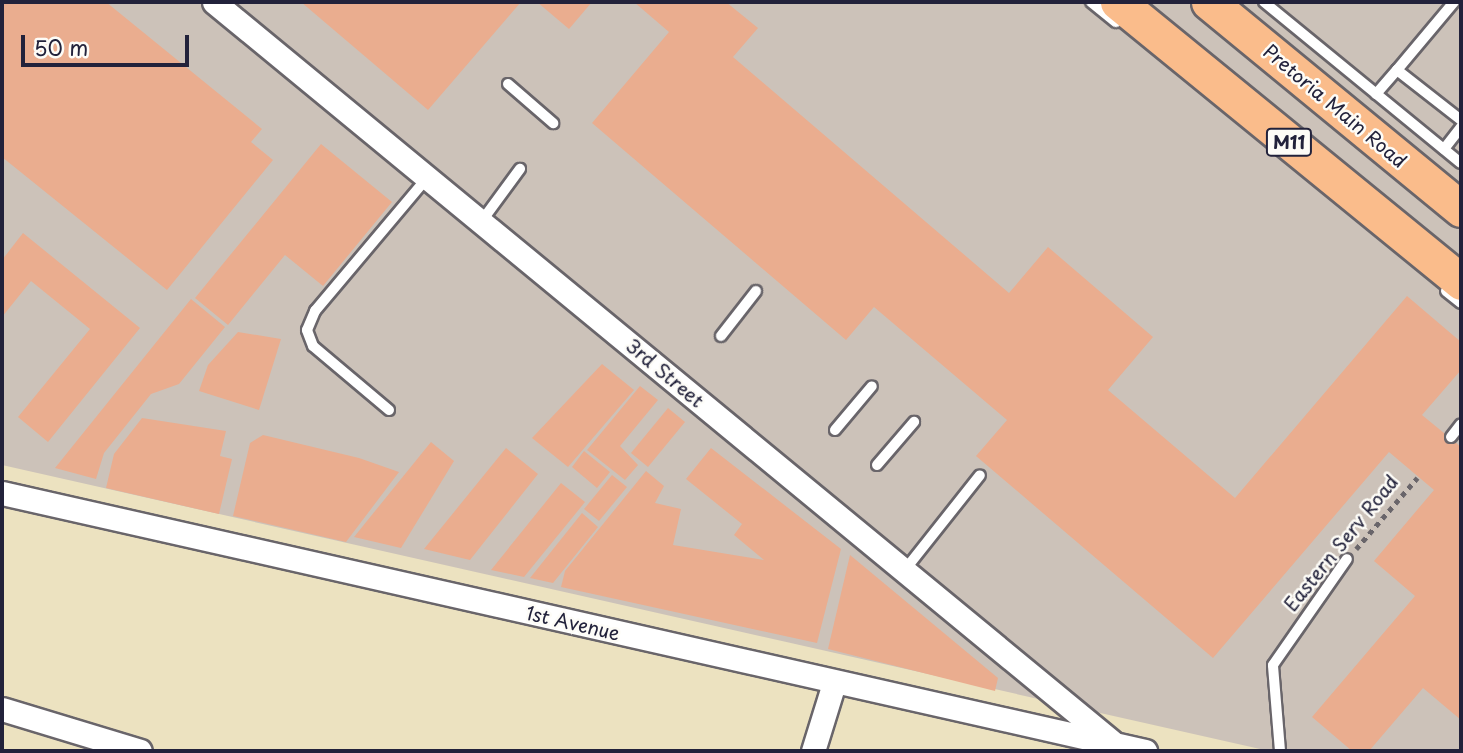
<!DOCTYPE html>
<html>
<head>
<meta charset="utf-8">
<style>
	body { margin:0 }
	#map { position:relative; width:1463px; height:753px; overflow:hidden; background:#ece2c0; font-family:"Playpen Sans",sans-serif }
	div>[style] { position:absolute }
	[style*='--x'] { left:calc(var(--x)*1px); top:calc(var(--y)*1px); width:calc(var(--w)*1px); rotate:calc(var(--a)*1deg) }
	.industrial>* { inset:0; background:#ccc2b9 }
	.building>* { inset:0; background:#eaad8f }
	.path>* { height:4.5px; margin-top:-2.25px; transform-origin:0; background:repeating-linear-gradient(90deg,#69656a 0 5px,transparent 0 10px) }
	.roads { filter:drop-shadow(2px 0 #69656a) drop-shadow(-2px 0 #69656a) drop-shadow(0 2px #69656a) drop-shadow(0 -2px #69656a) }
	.service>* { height:10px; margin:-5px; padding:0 5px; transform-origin:5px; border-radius:5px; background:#fff }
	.minor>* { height:23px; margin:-11.5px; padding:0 11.5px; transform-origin:11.5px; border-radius:11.5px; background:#fff }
	.primary>* { height:35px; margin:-17.5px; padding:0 17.5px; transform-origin:17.5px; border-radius:17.5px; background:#fabc8b }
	span { translate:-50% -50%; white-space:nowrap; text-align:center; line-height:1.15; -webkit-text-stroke:5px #fdfcf7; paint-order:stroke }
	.shield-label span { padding:2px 5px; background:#fdfcf7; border:2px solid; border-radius:5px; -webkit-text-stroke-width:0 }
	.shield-label { font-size:18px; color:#22223b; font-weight:700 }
	.street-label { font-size:19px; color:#22223b }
	.frame { position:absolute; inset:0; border:4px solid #22223b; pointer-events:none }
	.scale { position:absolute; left:21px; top:35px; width:168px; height:32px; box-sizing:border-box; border:4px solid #22223b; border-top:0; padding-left:9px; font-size:21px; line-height:24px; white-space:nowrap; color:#22223b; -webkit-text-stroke:5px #fdfcf7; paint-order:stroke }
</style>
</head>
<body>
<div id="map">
	<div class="industrial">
		<i style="clip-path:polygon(2px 2px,1461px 2px,1461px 751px,1269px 751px,2px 465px)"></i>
	</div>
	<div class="building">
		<i style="clip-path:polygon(2px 2px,106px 2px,262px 129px,251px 142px,273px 160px,167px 290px,2px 157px)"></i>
		<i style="clip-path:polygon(301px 2px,521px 2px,428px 110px)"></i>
		<i style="clip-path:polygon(537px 2px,592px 2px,569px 29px)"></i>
		<i style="clip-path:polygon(634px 2px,726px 2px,758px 28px,733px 57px,1009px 293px,1048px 247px,1153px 337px,1108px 390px,1235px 498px,1407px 296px,1461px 342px,1461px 370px,1422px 415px,1461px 447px,1461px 720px,1423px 688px,1369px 751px,1352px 751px,1312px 717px,1415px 596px,1374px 561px,1434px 490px,1389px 452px,1213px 658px,976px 456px,1007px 420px,874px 307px,846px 340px,592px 123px,669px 32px)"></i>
		<i style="clip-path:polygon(321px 144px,392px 202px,323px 286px,285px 255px,228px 325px,195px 298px)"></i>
		<i style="clip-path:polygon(23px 233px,140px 328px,48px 442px,18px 417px,90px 329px,31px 281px,2px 317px,2px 260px)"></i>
		<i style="clip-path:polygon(191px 299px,225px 327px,179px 384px,151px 394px,104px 453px,96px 479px,55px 468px)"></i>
		<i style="clip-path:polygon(238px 332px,281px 339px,259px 410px,199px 391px,208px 365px)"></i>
		<i style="clip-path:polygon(602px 364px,634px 390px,568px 467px,532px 438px)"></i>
		<i style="clip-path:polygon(640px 386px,658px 400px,620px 446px,638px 465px,625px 480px,587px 450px)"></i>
		<i style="clip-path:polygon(668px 408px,685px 422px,648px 467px,631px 453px)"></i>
		<i style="clip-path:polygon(142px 418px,226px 431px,220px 456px,232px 459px,219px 514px,106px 488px,114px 454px)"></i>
		<i style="clip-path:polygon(263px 435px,359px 458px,399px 472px,346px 542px,233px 516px,250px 443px)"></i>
		<i style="clip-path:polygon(431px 442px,454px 461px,401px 548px,354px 537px)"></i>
		<i style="clip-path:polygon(506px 448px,538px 474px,470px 560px,424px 549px)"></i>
		<i style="clip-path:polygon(711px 448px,841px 549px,817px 643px,561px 587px,565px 571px,646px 471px,664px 486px,655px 503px,681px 509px,673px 545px,764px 560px,734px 535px,742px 524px,686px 479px)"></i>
		<i style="clip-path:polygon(584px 451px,610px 472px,597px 488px,572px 467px)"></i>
		<i style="clip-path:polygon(612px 475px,627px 487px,599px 521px,584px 509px)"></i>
		<i style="clip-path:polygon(561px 483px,585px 502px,524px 577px,491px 570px)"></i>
		<i style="clip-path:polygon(582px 513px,598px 527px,553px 583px,530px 578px)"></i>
		<i style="clip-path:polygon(850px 555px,998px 678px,995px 691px,828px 649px)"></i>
	</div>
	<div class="path">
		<i style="--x:1356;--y:549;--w:94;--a:-49.3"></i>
	</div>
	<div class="roads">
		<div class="service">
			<i style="--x:1091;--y:2;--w:32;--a:39"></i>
			<i style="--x:1264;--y:2;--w:254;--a:39.3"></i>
			<i style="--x:1454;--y:2;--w:89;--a:130"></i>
			<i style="--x:1397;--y:70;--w:81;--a:38"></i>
			<i style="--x:508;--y:84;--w:60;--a:40.9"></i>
			<i style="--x:1376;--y:94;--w:32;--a:-49"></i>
			<i style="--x:1444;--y:149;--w:28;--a:-52"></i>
			<i style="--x:481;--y:222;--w:66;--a:-53.7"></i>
			<i style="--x:1446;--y:291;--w:19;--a:39"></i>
			<i style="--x:721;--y:336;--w:57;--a:-52.1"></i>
			<i style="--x:389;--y:410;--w:99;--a:-139.9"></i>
			<i style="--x:313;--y:346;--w:17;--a:-111"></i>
			<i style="--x:307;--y:330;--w:21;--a:-67"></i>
			<i style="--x:315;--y:311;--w:174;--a:-49.9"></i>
			<i style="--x:835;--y:430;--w:57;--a:-49.9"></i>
			<i style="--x:1451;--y:437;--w:16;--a:-52"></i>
			<i style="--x:877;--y:465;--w:57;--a:-49.3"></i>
			<i style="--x:904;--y:571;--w:122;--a:-51.6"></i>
			<i style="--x:1280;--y:751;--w:86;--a:-94.7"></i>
			<i style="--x:1273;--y:665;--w:129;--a:-55.1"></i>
		</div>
		<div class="minor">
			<i style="--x:214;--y:2;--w:1162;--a:39.48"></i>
			<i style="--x:2;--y:493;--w:1172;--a:12.72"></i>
			<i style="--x:2;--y:709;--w:144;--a:16.9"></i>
			<i style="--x:813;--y:751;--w:71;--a:-72.8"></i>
		</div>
		<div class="primary">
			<i style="--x:1118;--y:2;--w:443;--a:39.2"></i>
			<i style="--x:1209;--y:2;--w:326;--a:39.4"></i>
		</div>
	</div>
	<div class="shield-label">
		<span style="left:1289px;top:142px">M11</span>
	</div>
	<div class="street-label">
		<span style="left:1335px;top:106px;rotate:40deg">Pretoria Main Road</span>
		<span style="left:665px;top:373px;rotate:40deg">3rd Street</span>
		<span style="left:1341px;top:543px;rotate:-51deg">Eastern Serv Road</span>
		<span style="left:573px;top:623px;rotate:13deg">1st Avenue</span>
	</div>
	<div class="frame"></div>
	<div class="scale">50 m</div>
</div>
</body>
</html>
